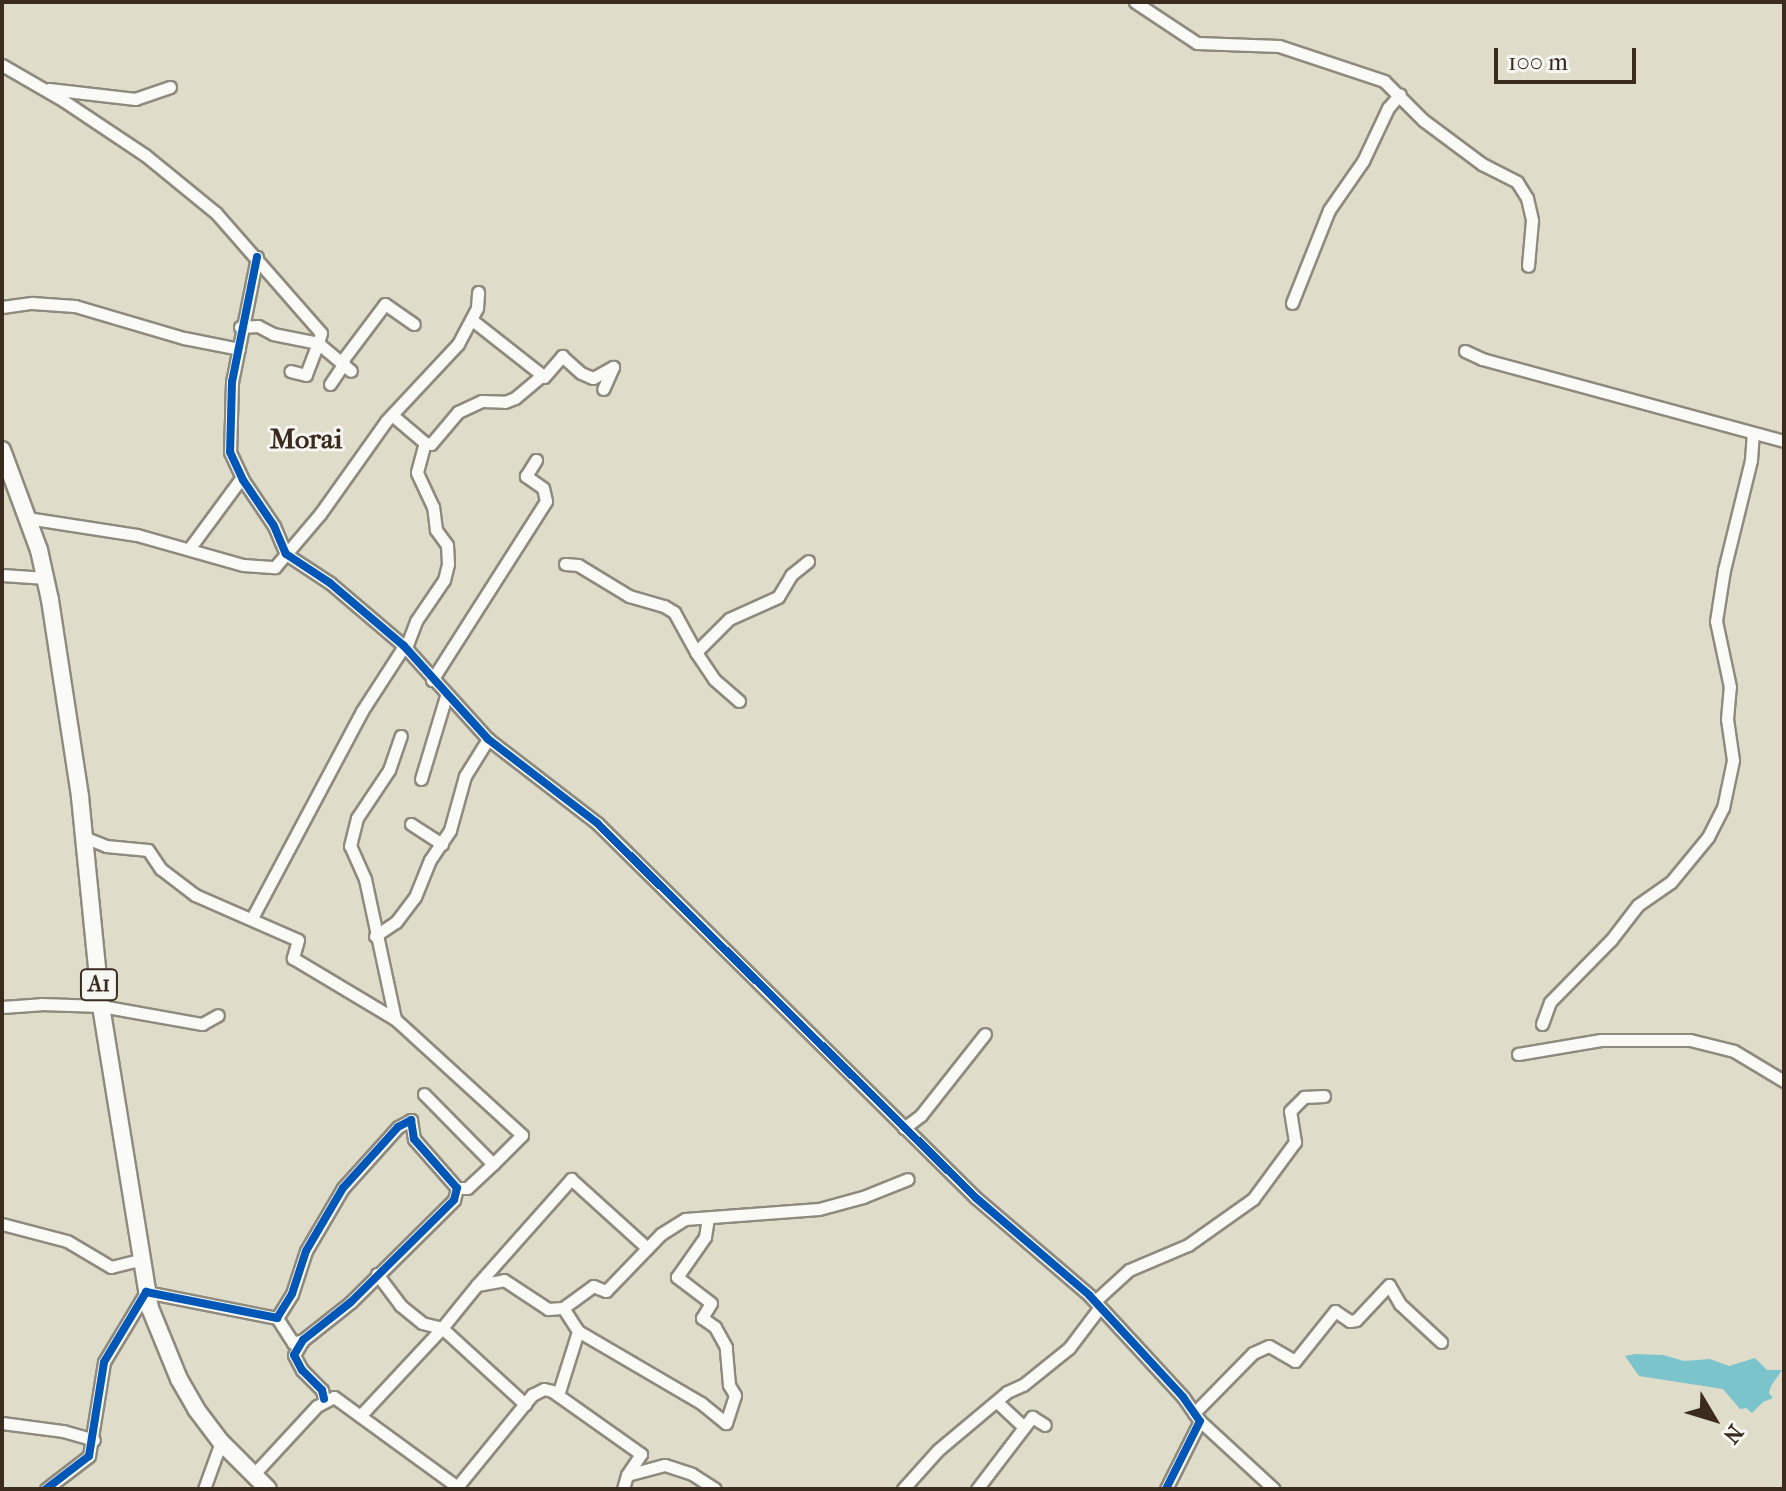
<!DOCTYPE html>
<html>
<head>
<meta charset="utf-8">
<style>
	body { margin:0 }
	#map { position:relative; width:1786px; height:1491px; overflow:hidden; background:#dfdcc9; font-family:"IM FELL French Canon",serif }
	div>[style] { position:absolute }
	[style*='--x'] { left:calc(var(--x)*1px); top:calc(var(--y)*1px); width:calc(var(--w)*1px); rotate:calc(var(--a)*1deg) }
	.water>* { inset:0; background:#7cc4cc }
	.roads { filter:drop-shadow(2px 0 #8e8a7e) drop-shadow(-2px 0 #8e8a7e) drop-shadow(0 2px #8e8a7e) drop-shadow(0 -2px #8e8a7e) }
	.minor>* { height:11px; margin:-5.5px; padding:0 5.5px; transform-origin:5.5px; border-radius:5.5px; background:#fafaf7 }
	.highway>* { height:16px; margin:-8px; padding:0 8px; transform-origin:8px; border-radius:8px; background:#fafaf7 }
	.cycleway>* { height:8px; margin:-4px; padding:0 4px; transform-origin:4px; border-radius:4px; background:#0057b8 }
	span { translate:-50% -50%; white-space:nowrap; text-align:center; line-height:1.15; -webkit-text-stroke:6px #f6f6f2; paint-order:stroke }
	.shield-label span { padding:2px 6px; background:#f6f6f2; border:2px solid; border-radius:6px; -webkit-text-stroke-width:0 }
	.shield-label { font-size:22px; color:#3b2a1e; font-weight:700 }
	.quarter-label { font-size:28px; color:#3b2a1e; font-weight:700 }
	.frame { position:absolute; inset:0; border:4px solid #3b2a1e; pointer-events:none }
	.north { position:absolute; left:1674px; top:1379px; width:80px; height:80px; -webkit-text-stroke:6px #f6f6f2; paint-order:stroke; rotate:128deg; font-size:22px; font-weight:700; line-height:32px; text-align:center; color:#3b2a1e }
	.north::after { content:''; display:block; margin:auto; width:28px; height:36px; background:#3b2a1e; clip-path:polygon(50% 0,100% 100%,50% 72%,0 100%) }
	.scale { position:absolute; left:1494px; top:48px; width:142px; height:36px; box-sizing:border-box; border:4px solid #3b2a1e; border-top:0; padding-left:10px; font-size:24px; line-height:28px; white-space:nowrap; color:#3b2a1e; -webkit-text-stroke:6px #f6f6f2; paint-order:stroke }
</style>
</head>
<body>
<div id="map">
	<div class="water">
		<i style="clip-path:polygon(1635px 1354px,1663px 1355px,1684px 1361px,1710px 1359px,1729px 1366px,1755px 1358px,1767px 1370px,1782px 1370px,1771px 1386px,1769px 1393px,1773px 1398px,1763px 1402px,1752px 1413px,1746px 1408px,1740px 1409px,1723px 1389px,1639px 1376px,1625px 1356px)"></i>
	</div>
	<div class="roads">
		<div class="minor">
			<i style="--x:1135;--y:2;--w:74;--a:33.5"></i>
			<i style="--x:1197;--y:43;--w:82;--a:2.1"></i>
			<i style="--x:1279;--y:46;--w:111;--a:18.4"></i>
			<i style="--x:1384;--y:81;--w:55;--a:45"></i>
			<i style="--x:1423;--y:120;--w:74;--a:36.7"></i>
			<i style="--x:1482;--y:164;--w:39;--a:27"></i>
			<i style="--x:1517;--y:182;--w:19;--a:58"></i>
			<i style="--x:1527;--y:198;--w:23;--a:77"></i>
			<i style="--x:1532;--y:220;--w:46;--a:95"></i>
			<i style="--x:2;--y:65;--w:72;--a:30.1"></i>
			<i style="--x:64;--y:101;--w:97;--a:33.7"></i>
			<i style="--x:145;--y:155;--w:92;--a:39.2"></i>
			<i style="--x:216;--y:213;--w:159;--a:48.8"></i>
			<i style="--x:321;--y:333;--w:10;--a:107"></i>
			<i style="--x:318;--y:343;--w:43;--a:40.3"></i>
			<i style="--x:49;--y:89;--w:87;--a:6.6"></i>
			<i style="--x:135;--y:99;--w:37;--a:-19"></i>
			<i style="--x:257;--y:257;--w:127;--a:101.3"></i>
			<i style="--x:232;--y:382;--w:70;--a:91.6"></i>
			<i style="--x:230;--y:452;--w:31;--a:65"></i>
			<i style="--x:243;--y:480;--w:55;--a:56"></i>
			<i style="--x:274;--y:526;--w:30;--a:67"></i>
			<i style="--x:286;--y:554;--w:53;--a:33.4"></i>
			<i style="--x:330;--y:583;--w:97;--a:40.4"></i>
			<i style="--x:404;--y:646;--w:125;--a:47.9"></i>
			<i style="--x:488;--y:739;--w:138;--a:37.6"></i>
			<i style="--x:597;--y:823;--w:533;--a:44.7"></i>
			<i style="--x:976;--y:1198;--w:149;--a:40.6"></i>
			<i style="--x:1089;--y:1295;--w:139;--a:47.3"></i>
			<i style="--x:1183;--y:1397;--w:29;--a:55"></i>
			<i style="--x:1200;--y:1421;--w:76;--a:116.6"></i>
			<i style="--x:1292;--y:303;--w:100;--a:-68.3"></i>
			<i style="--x:1329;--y:210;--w:60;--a:-55.2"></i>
			<i style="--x:1363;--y:161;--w:59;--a:-64.7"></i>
			<i style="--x:1388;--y:108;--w:18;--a:-49"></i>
			<i style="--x:2;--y:307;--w:30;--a:-8"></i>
			<i style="--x:32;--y:303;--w:43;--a:4"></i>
			<i style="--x:75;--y:306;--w:114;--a:16.4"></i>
			<i style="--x:184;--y:338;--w:56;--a:11.3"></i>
			<i style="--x:240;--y:327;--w:18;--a:-3"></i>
			<i style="--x:258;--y:326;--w:17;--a:28"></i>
			<i style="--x:273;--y:334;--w:46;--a:11.3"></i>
			<i style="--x:318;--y:343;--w:34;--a:111"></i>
			<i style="--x:306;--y:375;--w:16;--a:-166"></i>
			<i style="--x:1465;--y:351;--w:19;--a:25"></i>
			<i style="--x:1482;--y:359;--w:313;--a:15.2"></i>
			<i style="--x:342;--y:361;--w:71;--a:-53"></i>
			<i style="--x:385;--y:304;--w:35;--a:35"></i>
			<i style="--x:539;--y:376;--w:5;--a:11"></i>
			<i style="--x:544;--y:377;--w:28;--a:-49"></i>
			<i style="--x:562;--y:356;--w:25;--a:42"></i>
			<i style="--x:581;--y:373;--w:13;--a:23"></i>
			<i style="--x:593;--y:378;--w:23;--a:-29"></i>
			<i style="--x:613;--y:367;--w:24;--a:114"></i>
			<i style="--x:330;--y:384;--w:25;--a:-56"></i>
			<i style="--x:392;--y:415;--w:43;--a:40.3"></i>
			<i style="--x:27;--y:518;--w:111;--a:8.8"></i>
			<i style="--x:137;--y:535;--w:110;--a:15.8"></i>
			<i style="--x:243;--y:565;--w:32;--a:4"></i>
			<i style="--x:275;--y:567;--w:70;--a:-49.7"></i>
			<i style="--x:320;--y:514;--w:114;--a:-54.6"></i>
			<i style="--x:386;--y:421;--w:105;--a:-46.9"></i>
			<i style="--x:458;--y:344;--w:41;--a:-62.2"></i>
			<i style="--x:477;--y:308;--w:16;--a:-86"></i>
			<i style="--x:189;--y:549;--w:89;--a:-53.6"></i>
			<i style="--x:565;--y:564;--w:13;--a:4"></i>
			<i style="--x:578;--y:565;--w:60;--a:31.3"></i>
			<i style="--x:629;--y:596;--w:36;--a:16"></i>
			<i style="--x:664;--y:606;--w:12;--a:31"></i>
			<i style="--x:674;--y:612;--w:46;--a:61.2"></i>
			<i style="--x:2;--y:575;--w:44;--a:3.9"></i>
			<i style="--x:405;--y:650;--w:31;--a:-69"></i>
			<i style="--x:416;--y:621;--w:50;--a:-55.7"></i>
			<i style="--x:444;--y:580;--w:16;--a:-76"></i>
			<i style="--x:448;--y:564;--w:19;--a:-93"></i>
			<i style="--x:447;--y:545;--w:19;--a:-126"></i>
			<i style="--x:436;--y:530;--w:23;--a:-97"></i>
			<i style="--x:433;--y:507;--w:38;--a:-115"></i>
			<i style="--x:417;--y:472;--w:30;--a:-75"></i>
			<i style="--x:425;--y:443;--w:6;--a:9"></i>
			<i style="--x:431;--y:444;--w:42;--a:-49.8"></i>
			<i style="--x:458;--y:412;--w:26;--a:-25"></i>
			<i style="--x:482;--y:401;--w:23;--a:2"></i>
			<i style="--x:505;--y:402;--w:11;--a:-22"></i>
			<i style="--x:515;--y:398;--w:35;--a:-40"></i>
			<i style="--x:542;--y:375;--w:89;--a:-141.8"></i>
			<i style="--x:432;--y:680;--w:212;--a:-57.5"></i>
			<i style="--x:546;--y:501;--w:13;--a:-103"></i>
			<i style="--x:543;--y:488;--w:21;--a:-145"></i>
			<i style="--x:526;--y:476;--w:19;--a:-58"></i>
			<i style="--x:739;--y:701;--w:33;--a:-139"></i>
			<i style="--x:714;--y:679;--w:32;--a:-124"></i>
			<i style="--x:696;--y:652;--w:47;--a:-45"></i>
			<i style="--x:729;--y:619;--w:54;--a:-24.2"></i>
			<i style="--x:778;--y:597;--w:26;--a:-59"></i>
			<i style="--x:791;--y:575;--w:22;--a:-39"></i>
			<i style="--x:421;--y:779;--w:87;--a:-73.2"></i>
			<i style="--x:411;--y:824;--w:37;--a:33"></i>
			<i style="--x:84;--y:837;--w:24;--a:22"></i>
			<i style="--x:106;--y:846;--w:42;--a:5.4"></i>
			<i style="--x:148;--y:850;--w:23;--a:56"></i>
			<i style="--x:161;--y:869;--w:43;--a:37.4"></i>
			<i style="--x:195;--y:895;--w:112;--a:23.6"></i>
			<i style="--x:298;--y:940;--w:19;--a:106"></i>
			<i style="--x:293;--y:958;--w:119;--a:30.9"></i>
			<i style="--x:395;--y:1019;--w:172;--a:42.4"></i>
			<i style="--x:522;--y:1135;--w:41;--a:135"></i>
			<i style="--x:252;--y:918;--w:234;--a:-62"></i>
			<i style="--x:362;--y:711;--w:77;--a:-57.1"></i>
			<i style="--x:375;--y:936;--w:25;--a:-34"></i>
			<i style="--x:396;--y:922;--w:31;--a:-53"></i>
			<i style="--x:415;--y:897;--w:40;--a:-68"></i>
			<i style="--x:430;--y:860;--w:36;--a:-56"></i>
			<i style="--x:450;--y:830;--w:56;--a:-74.5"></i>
			<i style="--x:465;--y:776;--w:44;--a:-58.1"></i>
			<i style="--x:2;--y:1007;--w:39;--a:-4"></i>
			<i style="--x:41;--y:1004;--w:60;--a:1.9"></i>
			<i style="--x:101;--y:1006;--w:103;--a:10.1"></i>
			<i style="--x:202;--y:1024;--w:18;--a:-29"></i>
			<i style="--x:395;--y:1019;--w:143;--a:-102.1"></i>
			<i style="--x:365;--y:879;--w:36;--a:-114"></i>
			<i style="--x:350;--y:846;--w:29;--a:-76"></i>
			<i style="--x:357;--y:818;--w:58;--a:-56.3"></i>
			<i style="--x:389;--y:770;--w:36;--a:-71"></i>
			<i style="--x:1542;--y:1024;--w:23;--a:-70"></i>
			<i style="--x:1550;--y:1002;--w:87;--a:-45.5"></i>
			<i style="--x:1611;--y:940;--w:44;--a:-52.4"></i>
			<i style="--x:1638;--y:905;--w:40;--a:-34.9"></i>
			<i style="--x:1671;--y:882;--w:58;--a:-50.6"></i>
			<i style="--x:1708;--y:837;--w:33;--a:-63"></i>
			<i style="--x:1723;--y:808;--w:49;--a:-78.2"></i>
			<i style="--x:1733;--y:760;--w:41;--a:-98.3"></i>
			<i style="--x:1727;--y:719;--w:32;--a:-85"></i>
			<i style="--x:1730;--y:687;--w:67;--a:-102"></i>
			<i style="--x:1716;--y:621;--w:52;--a:-81.1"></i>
			<i style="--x:1724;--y:570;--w:113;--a:-76.2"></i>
			<i style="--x:1751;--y:460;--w:27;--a:-86"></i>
			<i style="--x:1518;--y:1054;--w:84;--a:-9.6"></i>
			<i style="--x:1601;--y:1040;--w:89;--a:0"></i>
			<i style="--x:1690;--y:1040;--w:45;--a:14"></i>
			<i style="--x:1734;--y:1051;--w:58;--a:31"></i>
			<i style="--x:424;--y:1094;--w:98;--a:45.4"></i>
			<i style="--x:493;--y:1164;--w:35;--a:137"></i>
			<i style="--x:467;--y:1188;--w:10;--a:180"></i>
			<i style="--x:904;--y:1128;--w:21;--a:-37"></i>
			<i style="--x:921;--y:1115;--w:103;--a:-51.7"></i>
			<i style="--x:2;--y:1224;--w:67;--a:14.7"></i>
			<i style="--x:67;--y:1241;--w:51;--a:30.6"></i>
			<i style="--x:111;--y:1267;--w:30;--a:-14"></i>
			<i style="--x:377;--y:1274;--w:39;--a:53"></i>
			<i style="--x:400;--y:1305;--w:28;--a:39"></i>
			<i style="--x:422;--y:1323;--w:21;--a:14"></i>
			<i style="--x:442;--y:1328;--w:113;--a:42.5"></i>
			<i style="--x:477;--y:1285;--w:142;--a:-48.4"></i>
			<i style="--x:571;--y:1179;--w:103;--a:42.2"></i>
			<i style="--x:1095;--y:1301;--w:46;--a:-42.4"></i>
			<i style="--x:1129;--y:1270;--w:64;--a:-23"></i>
			<i style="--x:1188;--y:1245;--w:80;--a:-35.3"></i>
			<i style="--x:1253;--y:1199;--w:71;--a:-53.6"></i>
			<i style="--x:1295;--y:1142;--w:31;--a:-99"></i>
			<i style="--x:1290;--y:1111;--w:20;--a:-45"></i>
			<i style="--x:1304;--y:1097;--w:20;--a:-3"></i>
			<i style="--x:277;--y:1318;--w:30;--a:57"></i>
			<i style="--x:293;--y:1343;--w:10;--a:-17"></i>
			<i style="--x:578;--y:1331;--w:143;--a:30.3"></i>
			<i style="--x:701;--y:1403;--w:32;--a:39"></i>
			<i style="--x:726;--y:1423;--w:29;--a:-72"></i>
			<i style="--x:735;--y:1395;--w:12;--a:-121"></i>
			<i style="--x:729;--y:1385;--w:38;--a:-95"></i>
			<i style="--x:726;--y:1347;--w:23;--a:-119"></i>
			<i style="--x:715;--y:1327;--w:16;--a:-145"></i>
			<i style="--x:702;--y:1318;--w:17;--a:-59"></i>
			<i style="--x:711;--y:1303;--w:43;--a:-142.6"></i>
			<i style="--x:677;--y:1277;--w:49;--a:-55"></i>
			<i style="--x:705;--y:1237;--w:19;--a:-81"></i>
			<i style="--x:558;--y:1395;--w:67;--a:-72.6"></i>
			<i style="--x:578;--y:1331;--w:27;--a:-123"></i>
			<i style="--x:997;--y:1402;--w:35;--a:43"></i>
			<i style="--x:1194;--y:1413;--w:84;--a:-45.5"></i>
			<i style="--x:1253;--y:1353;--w:17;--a:-24"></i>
			<i style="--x:1269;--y:1346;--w:30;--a:30"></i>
			<i style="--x:1295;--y:1361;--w:64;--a:-51.3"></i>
			<i style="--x:1335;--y:1311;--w:18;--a:34"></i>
			<i style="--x:1350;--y:1321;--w:6;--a:-9"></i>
			<i style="--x:1356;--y:1320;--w:48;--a:-46.7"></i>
			<i style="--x:1389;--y:1285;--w:22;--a:60"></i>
			<i style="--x:1400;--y:1304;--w:56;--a:42.8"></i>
			<i style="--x:360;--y:1416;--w:120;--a:-47"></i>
			<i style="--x:442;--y:1328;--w:55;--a:-50.9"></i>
			<i style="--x:477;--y:1285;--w:27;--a:-10"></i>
			<i style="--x:504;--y:1280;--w:53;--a:33.4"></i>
			<i style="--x:548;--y:1309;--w:15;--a:-4"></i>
			<i style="--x:563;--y:1308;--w:37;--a:-36"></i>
			<i style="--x:593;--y:1286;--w:14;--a:21"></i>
			<i style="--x:606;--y:1291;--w:79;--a:-46"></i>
			<i style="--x:661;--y:1234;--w:28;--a:-32"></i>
			<i style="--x:685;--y:1219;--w:134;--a:-4.3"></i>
			<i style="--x:819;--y:1209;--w:46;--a:-15.3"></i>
			<i style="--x:863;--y:1197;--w:48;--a:-21.8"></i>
			<i style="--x:1200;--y:1421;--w:100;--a:42.6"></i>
			<i style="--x:2;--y:1423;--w:62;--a:7.5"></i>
			<i style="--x:63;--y:1431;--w:32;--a:16"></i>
			<i style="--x:253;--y:1475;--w:94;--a:-47.2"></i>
			<i style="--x:317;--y:1406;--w:19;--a:-28"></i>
			<i style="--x:334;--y:1397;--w:156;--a:36.1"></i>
			<i style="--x:627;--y:1475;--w:39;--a:-15"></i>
			<i style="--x:665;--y:1465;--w:28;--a:18"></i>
			<i style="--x:692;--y:1474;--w:27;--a:33"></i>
			<i style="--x:457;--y:1487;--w:119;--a:-50.8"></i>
			<i style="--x:532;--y:1395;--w:13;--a:-27"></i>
			<i style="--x:544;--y:1389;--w:8;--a:14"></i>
			<i style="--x:552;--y:1391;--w:109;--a:35.3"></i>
			<i style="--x:641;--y:1454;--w:25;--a:124"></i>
			<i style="--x:627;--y:1475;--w:15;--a:106"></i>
			<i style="--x:46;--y:1489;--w:54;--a:-37.5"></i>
			<i style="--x:89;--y:1456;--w:95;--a:-80.9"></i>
			<i style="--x:104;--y:1362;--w:82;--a:-59"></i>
			<i style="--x:146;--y:1292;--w:134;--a:11.2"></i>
			<i style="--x:277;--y:1318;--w:28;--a:-58"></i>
			<i style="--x:292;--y:1294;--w:45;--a:-72"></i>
			<i style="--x:306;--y:1251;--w:73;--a:-59.6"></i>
			<i style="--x:343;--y:1188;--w:82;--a:-48"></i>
			<i style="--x:398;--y:1127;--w:15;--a:-28"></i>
			<i style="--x:411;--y:1120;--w:19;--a:81"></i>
			<i style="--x:414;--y:1139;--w:65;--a:48.7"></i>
			<i style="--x:457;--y:1188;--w:12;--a:104"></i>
			<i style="--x:454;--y:1200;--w:145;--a:135.3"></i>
			<i style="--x:351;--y:1302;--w:61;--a:141.6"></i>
			<i style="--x:303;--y:1340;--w:17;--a:121"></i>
			<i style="--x:294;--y:1355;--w:17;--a:62"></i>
			<i style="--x:302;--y:1370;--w:28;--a:45"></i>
			<i style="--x:322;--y:1390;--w:9;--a:77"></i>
			<i style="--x:204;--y:1489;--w:50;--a:-70.1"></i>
			<i style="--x:903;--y:1489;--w:52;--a:-48.1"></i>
			<i style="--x:938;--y:1450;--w:90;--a:-40"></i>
			<i style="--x:1007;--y:1392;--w:17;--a:-24"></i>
			<i style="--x:1023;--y:1385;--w:59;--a:-38.8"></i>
			<i style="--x:1069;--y:1348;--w:51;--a:-52.9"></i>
			<i style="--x:977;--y:1489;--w:91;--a:-52.6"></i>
			<i style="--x:1032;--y:1417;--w:15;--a:32"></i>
		</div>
		<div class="highway">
			<i style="--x:2;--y:450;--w:107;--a:69.7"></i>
			<i style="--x:39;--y:550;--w:51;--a:77.6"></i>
			<i style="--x:50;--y:600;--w:199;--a:81.3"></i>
			<i style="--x:80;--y:797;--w:210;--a:84.3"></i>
			<i style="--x:101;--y:1006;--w:306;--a:80.8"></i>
			<i style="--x:150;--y:1308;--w:77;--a:67.8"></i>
			<i style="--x:179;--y:1379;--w:34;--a:60"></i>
			<i style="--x:196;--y:1409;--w:41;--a:52.9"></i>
			<i style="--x:221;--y:1442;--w:66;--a:45"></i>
		</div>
	</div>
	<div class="cycleway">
		<i style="--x:257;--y:257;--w:127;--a:101.3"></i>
		<i style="--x:232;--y:382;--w:70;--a:91.6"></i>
		<i style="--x:230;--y:452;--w:31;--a:65"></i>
		<i style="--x:243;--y:480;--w:55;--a:56"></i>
		<i style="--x:274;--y:526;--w:30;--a:67"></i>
		<i style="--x:286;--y:554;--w:53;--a:33.4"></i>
		<i style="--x:330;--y:583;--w:97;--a:40.4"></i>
		<i style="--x:404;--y:646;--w:125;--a:47.9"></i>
		<i style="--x:488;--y:739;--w:138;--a:37.6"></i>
		<i style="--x:597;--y:823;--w:533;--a:44.7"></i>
		<i style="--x:976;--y:1198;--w:149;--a:40.6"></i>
		<i style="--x:1089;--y:1295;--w:139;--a:47.3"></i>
		<i style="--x:1183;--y:1397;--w:29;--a:55"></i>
		<i style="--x:1200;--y:1421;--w:76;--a:116.6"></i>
		<i style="--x:46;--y:1489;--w:54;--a:-37.5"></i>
		<i style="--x:89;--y:1456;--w:95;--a:-80.9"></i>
		<i style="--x:104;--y:1362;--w:82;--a:-59"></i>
		<i style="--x:146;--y:1292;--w:134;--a:11.2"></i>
		<i style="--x:277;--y:1318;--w:28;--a:-58"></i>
		<i style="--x:292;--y:1294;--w:45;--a:-72"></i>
		<i style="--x:306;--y:1251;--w:73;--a:-59.6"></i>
		<i style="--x:343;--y:1188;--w:82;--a:-48"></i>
		<i style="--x:398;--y:1127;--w:15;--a:-28"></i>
		<i style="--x:411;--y:1120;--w:19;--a:81"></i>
		<i style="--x:414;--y:1139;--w:65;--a:48.7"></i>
		<i style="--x:457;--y:1188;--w:12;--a:104"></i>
		<i style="--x:454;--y:1200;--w:145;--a:135.3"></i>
		<i style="--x:351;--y:1302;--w:61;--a:141.6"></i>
		<i style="--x:303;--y:1340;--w:17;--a:121"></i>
		<i style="--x:294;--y:1355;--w:17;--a:62"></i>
		<i style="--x:302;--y:1370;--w:28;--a:45"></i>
		<i style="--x:322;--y:1390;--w:9;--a:77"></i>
	</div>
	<div class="shield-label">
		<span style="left:99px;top:985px">A1</span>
	</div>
	<div class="quarter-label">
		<span style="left:306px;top:439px">Morai</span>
	</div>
	<div class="frame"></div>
	<div class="north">N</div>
	<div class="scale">100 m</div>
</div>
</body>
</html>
